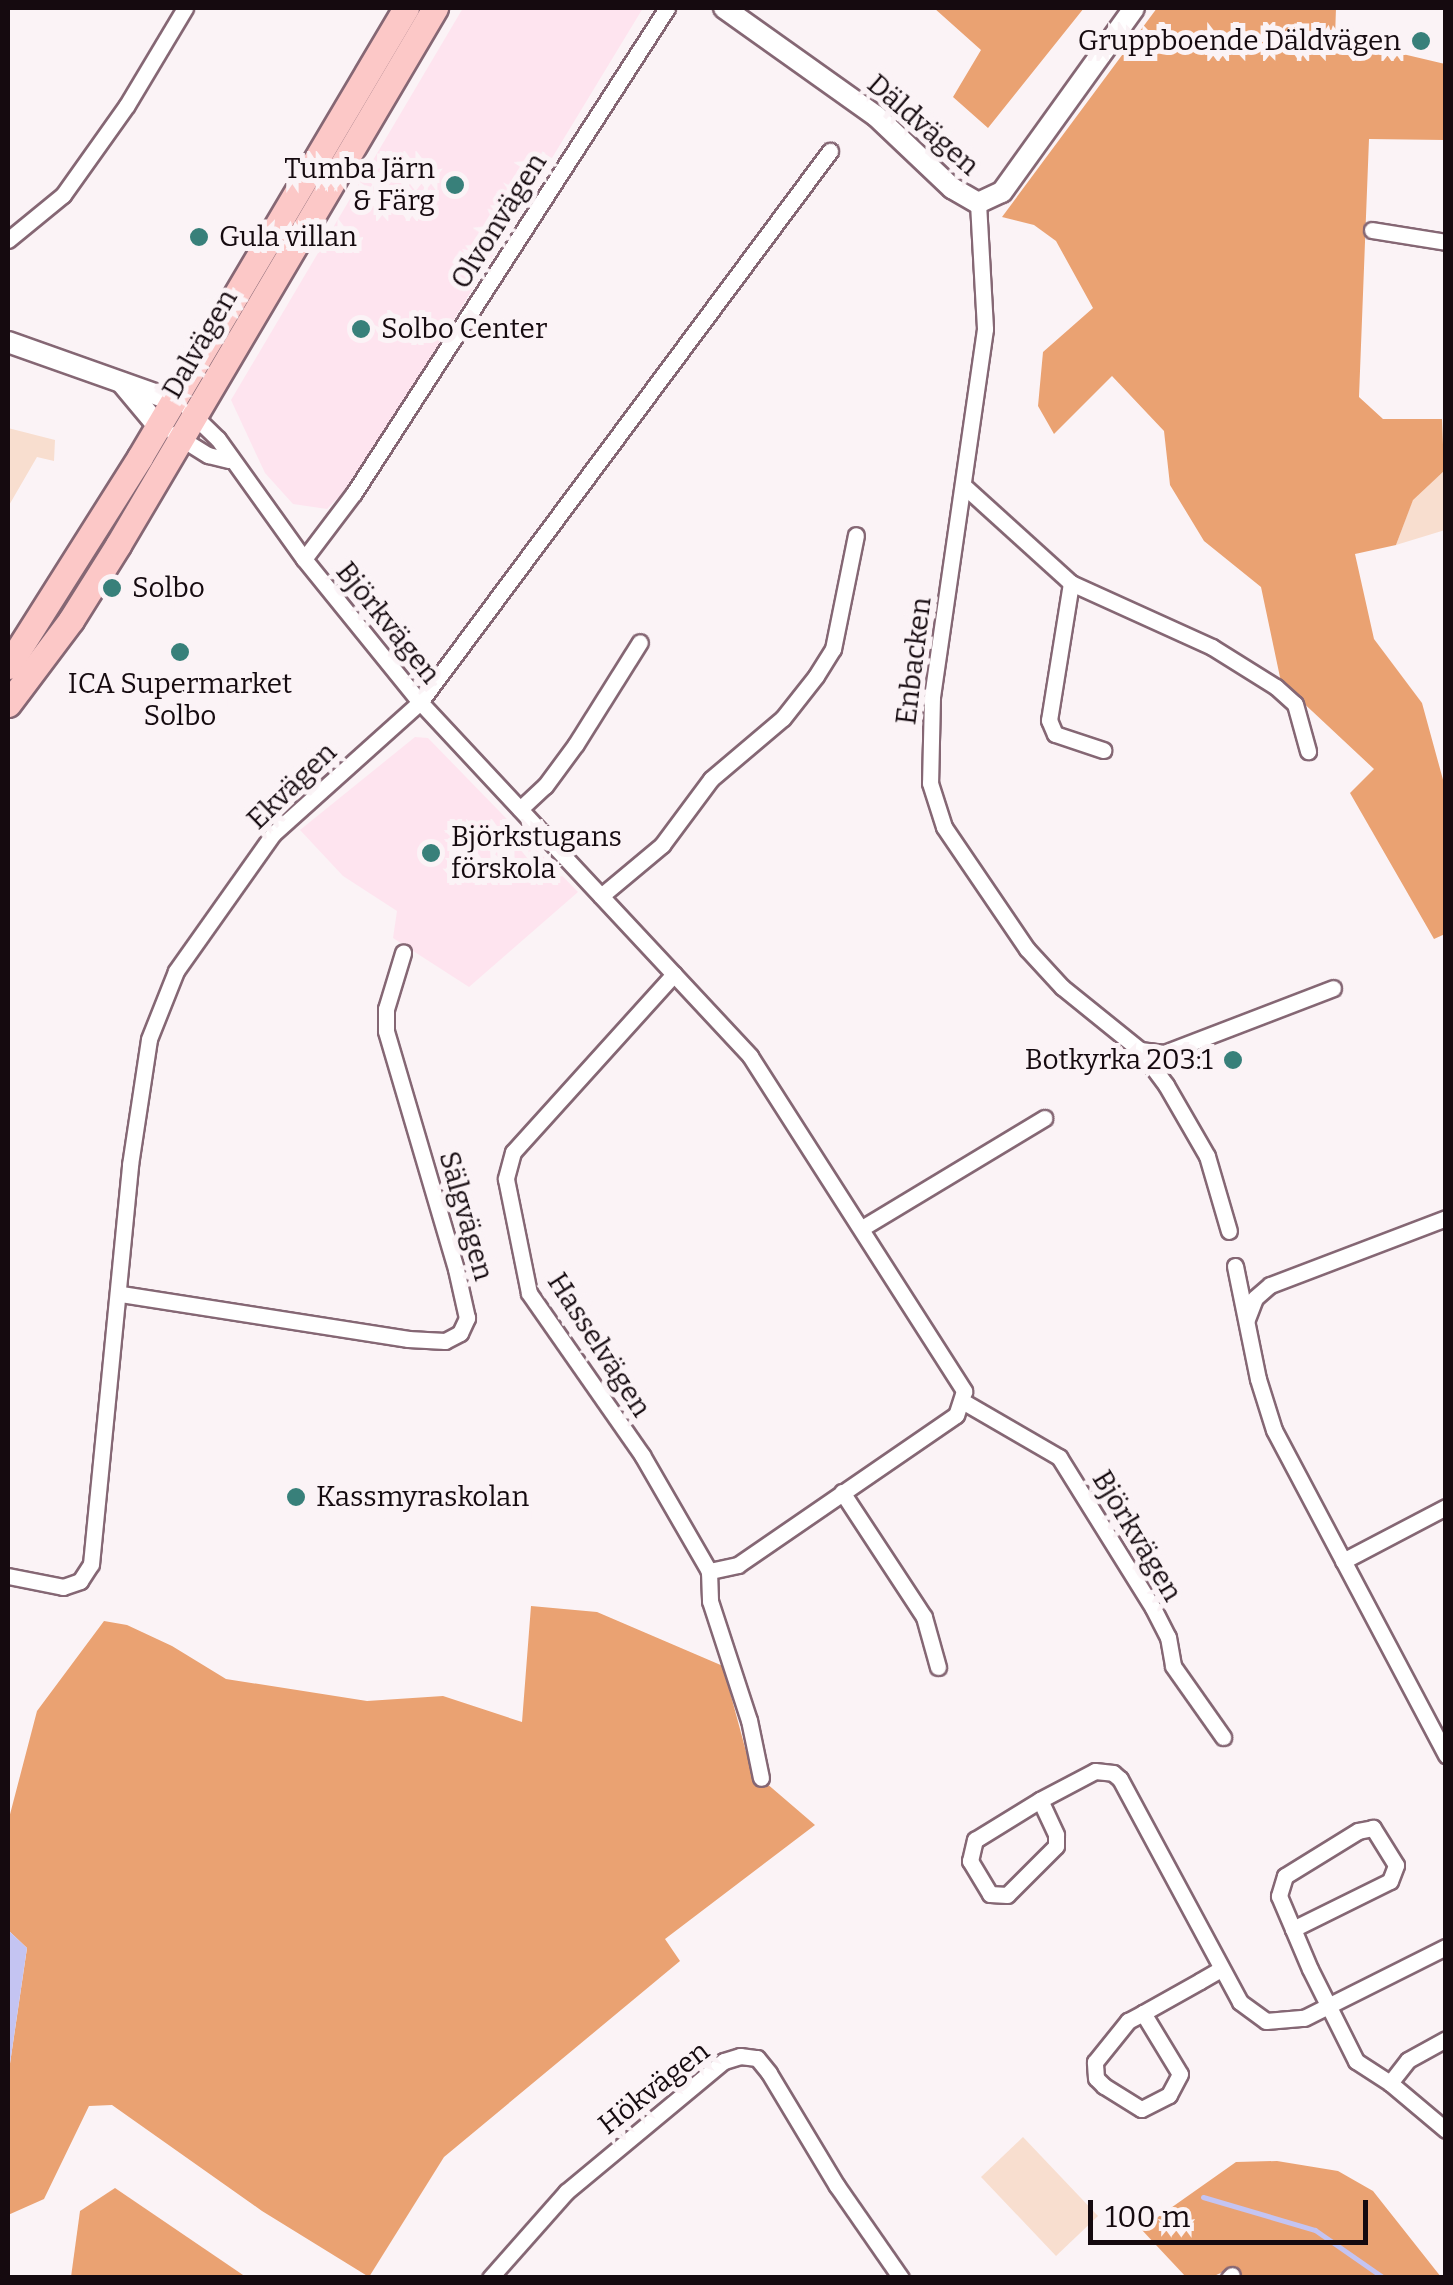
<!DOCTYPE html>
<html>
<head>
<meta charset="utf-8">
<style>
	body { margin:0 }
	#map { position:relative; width:1453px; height:2285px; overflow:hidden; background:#fbf3f6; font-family:Bitter,serif }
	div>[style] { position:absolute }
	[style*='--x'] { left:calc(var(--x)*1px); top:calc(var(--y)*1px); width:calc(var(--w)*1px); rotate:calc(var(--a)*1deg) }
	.built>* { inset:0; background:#fee4ef }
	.green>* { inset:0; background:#f8decf }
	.forest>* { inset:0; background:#eaa272 }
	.water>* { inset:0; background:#c4c4f2 }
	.stream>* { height:5px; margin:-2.5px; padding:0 2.5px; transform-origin:2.5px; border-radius:2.5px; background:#c4c4f2 }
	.roads { filter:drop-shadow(2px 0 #856774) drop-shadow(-2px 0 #856774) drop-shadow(0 2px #856774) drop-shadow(0 -2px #856774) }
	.minor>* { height:15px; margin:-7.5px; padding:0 7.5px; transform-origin:7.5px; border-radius:7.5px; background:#fff }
	.tertiary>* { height:20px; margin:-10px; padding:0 10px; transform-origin:10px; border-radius:10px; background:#fff }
	.primary>* { height:25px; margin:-12.5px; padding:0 12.5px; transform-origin:12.5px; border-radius:12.5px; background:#fcc8c7 }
	.dots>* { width:28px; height:28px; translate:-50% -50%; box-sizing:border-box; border:5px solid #fbf3f6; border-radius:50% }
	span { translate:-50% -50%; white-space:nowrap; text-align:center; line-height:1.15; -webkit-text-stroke:10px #fbf3f6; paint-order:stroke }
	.poi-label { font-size:28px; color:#150a0f }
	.right { translate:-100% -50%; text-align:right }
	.left { translate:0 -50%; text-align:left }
	.street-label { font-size:28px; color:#150a0f }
	.frame { position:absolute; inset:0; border:10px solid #150a0f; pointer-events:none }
	.scale { position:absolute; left:1088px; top:2200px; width:280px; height:45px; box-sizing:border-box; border:5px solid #150a0f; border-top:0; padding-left:12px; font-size:30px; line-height:35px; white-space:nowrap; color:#150a0f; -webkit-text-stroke:8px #fbf3f6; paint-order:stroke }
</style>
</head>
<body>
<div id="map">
	<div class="built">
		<i style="clip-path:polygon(463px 8px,643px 8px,359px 476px,327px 509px,293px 504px,265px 473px,231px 400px)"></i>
		<i style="clip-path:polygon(415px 737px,428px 738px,578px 892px,469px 987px,393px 938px,397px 911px,343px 876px,300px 830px)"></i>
	</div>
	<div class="green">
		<i style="clip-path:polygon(8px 428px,55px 440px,54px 461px,37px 457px,8px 507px)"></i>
		<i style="clip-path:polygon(1445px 455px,1445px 530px,1396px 545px,1413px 499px,1444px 471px)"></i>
		<i style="clip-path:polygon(1023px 2137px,1098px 2216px,1056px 2256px,981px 2177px)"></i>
	</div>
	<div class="forest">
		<i style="clip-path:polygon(934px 8px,1084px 8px,988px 128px,953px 97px,981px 50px)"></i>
		<i style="clip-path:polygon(1157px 8px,1336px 8px,1335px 38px,1445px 64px,1445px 140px,1369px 139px,1359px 397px,1383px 419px,1442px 419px,1444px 471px,1413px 500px,1396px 545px,1355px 554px,1374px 639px,1422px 703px,1445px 787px,1445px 934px,1434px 939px,1350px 793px,1374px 769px,1281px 682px,1261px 587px,1204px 541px,1170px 485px,1164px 431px,1112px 376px,1054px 434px,1038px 406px,1043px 352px,1093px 308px,1056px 241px,1034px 225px,1002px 217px)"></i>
		<i style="clip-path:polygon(531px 1606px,597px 1612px,723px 1666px,751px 1770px,815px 1825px,665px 1939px,680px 1961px,444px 2157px,369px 2277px,262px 2211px,112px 2105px,89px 2106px,44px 2199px,8px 2215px,8px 2077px,27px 1948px,8px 1930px,8px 1822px,37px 1711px,104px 1621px,127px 1625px,172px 1646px,226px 1679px,367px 1701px,443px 1696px,522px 1722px)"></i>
		<i style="clip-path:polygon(1277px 2161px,1338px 2171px,1373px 2191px,1441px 2277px,1243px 2278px,1229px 2269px,1212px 2277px,1186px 2277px,1141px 2229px,1236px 2162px)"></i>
		<i style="clip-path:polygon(115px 2188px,246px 2277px,71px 2277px,80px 2211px)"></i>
	</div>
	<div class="water">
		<i style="clip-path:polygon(8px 1930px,27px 1948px,8px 2077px)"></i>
	</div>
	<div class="stream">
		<i style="--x:1203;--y:2197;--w:117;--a:16.4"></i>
		<i style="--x:1315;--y:2230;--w:84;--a:34.8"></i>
	</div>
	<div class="roads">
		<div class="minor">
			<i style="--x:978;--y:203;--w:126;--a:86.8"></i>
			<i style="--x:985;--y:329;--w:372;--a:98.2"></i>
			<i style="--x:932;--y:697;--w:86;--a:91.3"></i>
			<i style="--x:930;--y:783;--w:46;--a:72.3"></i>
			<i style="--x:944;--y:827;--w:148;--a:55.8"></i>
			<i style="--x:1027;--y:949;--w:52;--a:47.4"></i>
			<i style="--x:1062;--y:987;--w:100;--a:38.9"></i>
			<i style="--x:1140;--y:1050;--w:44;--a:53.4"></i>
			<i style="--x:1166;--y:1085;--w:82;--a:60"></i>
			<i style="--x:1207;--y:1156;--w:78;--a:73.7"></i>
			<i style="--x:1372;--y:230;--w:75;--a:9.2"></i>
			<i style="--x:8;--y:240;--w:71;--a:-39.3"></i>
			<i style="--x:63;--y:195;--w:110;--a:-54.6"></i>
			<i style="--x:127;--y:105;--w:113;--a:-59.1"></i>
			<i style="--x:189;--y:411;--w:40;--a:44"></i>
			<i style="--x:218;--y:439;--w:148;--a:54.4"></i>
			<i style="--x:304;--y:559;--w:184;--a:51"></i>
			<i style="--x:420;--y:702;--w:484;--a:47"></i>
			<i style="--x:750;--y:1056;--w:398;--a:57.4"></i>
			<i style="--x:964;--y:1391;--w:25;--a:108"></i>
			<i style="--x:956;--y:1415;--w:265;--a:145.5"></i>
			<i style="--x:738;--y:1565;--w:30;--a:168"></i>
			<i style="--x:174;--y:434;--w:40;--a:32"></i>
			<i style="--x:208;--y:455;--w:21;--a:14"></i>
			<i style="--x:964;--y:486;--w:144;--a:42.2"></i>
			<i style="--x:1071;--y:583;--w:139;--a:99.1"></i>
			<i style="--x:1049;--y:720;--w:15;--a:67"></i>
			<i style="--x:1055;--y:734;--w:51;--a:18.4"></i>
			<i style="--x:304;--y:559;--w:83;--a:-52.9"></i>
			<i style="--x:354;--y:493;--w:577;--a:-57.16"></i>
			<i style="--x:1071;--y:583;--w:155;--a:24.4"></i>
			<i style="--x:1212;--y:647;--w:75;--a:32"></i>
			<i style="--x:1276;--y:687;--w:25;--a:42"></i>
			<i style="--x:1295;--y:704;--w:49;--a:74.5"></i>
			<i style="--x:520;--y:809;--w:34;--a:-43"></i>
			<i style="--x:545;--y:786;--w:52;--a:-53.6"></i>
			<i style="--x:576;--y:744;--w:120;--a:-57.9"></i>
			<i style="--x:601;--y:896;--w:80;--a:-39.9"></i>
			<i style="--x:662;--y:845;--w:82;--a:-53.4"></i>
			<i style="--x:711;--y:779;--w:94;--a:-40.3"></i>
			<i style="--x:783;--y:718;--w:53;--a:-51.8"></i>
			<i style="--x:816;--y:676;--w:32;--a:-58"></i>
			<i style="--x:833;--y:649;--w:116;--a:-78.6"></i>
			<i style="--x:674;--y:974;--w:240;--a:132.1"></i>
			<i style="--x:513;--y:1152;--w:28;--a:105"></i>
			<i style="--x:506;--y:1179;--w:116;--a:78.6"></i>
			<i style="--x:529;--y:1293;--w:198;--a:55.1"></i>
			<i style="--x:642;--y:1455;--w:134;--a:60"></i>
			<i style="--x:709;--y:1571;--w:30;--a:88"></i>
			<i style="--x:710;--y:1601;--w:125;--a:71.9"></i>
			<i style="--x:749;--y:1720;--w:59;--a:78.3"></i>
			<i style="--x:1140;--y:1050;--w:24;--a:7"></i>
			<i style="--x:1164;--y:1053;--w:181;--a:-21"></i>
			<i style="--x:862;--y:1228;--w:213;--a:-31.1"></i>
			<i style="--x:1235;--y:1266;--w:115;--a:78.5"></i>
			<i style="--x:1258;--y:1379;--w:53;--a:72.6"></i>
			<i style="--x:1274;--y:1430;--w:368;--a:62.1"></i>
			<i style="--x:121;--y:1294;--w:291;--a:8.9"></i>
			<i style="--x:408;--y:1339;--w:37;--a:3"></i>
			<i style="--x:445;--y:1341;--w:17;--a:-28"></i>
			<i style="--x:460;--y:1333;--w:17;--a:-65"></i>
			<i style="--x:467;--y:1318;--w:50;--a:-102.7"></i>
			<i style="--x:456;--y:1269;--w:248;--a:-106.4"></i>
			<i style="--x:386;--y:1031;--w:22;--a:-90"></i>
			<i style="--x:386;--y:1009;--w:59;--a:-73.1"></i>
			<i style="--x:1247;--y:1319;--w:22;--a:-69"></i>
			<i style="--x:1255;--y:1298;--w:20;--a:-41"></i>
			<i style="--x:1270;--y:1285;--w:188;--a:-20.8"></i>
			<i style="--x:964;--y:1402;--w:110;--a:30.1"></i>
			<i style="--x:1059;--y:1457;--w:178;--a:58.1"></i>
			<i style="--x:1153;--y:1608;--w:33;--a:63"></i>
			<i style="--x:1168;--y:1637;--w:29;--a:80"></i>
			<i style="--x:1173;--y:1666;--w:87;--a:54.8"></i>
			<i style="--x:842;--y:1492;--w:149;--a:56.7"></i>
			<i style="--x:924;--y:1617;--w:52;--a:74.4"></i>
			<i style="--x:1343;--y:1561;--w:116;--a:-27.7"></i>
			<i style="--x:8;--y:1576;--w:56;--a:11.3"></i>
			<i style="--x:63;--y:1587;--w:18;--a:-19"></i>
			<i style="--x:80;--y:1581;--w:20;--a:-57"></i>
			<i style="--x:91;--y:1564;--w:401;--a:-84.4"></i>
			<i style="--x:130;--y:1165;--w:127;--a:-81.4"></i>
			<i style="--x:149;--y:1039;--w:73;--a:-68.3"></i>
			<i style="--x:176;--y:971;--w:168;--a:-54.7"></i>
			<i style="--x:273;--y:834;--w:198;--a:-41.9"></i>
			<i style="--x:420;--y:702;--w:687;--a:-53.35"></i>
			<i style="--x:1040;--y:1800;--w:38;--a:65"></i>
			<i style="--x:1056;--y:1835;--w:11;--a:90"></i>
			<i style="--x:1056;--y:1846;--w:69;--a:135"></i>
			<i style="--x:1007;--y:1895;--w:17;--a:-177"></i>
			<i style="--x:990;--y:1894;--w:39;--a:-121"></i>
			<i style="--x:970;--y:1861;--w:22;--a:-77"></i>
			<i style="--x:975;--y:1840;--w:76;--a:-31.6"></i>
			<i style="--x:1040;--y:1800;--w:62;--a:-27.8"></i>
			<i style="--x:1095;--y:1771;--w:18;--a:6"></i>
			<i style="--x:1113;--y:1773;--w:9;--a:41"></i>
			<i style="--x:1120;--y:1779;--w:253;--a:61.7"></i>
			<i style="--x:1240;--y:2002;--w:32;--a:36"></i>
			<i style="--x:1266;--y:2021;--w:38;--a:-5"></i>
			<i style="--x:1304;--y:2018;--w:159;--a:-26.6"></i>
			<i style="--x:1293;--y:1929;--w:108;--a:-26.3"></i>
			<i style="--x:1390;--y:1881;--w:17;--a:-69"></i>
			<i style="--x:1396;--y:1865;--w:44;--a:-121.9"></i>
			<i style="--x:1373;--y:1828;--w:15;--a:169"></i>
			<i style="--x:1358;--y:1831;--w:86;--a:148.3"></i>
			<i style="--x:1285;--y:1876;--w:21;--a:107"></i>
			<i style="--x:1279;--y:1896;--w:36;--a:67"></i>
			<i style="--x:1293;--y:1929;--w:43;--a:67"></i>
			<i style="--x:1310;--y:1969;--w:103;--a:63.4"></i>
			<i style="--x:1356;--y:2061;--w:40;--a:32.9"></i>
			<i style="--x:1390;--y:2083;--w:73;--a:40"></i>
			<i style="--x:1143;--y:2013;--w:71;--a:58.8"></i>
			<i style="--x:1180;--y:2074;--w:24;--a:118"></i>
			<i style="--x:1169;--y:2095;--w:31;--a:153"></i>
			<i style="--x:1141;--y:2109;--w:44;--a:-148.1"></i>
			<i style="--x:1104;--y:2086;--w:11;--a:-135"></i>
			<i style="--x:1096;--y:2078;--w:16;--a:-94"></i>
			<i style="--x:1095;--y:2062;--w:53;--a:-51.2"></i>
			<i style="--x:1128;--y:2021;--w:17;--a:-28"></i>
			<i style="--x:1143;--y:2013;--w:65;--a:-29.3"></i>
			<i style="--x:1200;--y:1981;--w:24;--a:-30"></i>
			<i style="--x:1390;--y:2083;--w:29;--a:-52"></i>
			<i style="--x:1408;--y:2060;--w:43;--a:-28.9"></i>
			<i style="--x:490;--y:2278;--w:115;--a:-48.5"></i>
			<i style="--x:566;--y:2192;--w:205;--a:-39.7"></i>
			<i style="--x:724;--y:2061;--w:17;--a:-17"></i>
			<i style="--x:740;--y:2056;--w:17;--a:7"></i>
			<i style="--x:757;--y:2058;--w:19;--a:51"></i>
			<i style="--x:769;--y:2073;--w:132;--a:59"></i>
			<i style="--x:837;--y:2186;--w:112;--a:55.2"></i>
			<i style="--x:1229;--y:2278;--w:4;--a:-45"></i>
		</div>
		<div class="tertiary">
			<i style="--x:724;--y:8;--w:186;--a:35.4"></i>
			<i style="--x:876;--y:116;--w:105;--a:43.5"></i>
			<i style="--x:952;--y:188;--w:30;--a:30"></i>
			<i style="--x:978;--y:203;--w:26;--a:-25"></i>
			<i style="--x:1002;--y:192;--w:226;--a:-54.3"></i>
			<i style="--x:8;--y:342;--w:174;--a:19.5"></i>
			<i style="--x:122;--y:383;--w:56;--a:50.1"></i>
		</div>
		<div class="primary">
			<i style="--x:8;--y:666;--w:247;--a:-57.7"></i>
			<i style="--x:140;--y:457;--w:522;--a:-59.36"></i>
			<i style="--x:8;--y:704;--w:105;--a:-53.1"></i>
			<i style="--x:71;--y:620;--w:89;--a:-57.9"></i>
			<i style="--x:118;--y:545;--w:624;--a:-59.45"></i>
		</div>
	</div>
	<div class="dots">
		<i style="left:1421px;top:41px;background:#38807a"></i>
		<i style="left:455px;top:185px;background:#38807a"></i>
		<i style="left:199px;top:237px;background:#38807a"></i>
		<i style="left:361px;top:329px;background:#38807a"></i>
		<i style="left:112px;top:588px;background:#38807a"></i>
		<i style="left:180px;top:652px;background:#38807a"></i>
		<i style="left:431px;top:853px;background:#38807a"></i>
		<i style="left:1233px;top:1060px;background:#38807a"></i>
		<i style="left:296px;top:1497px;background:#38807a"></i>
	</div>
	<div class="poi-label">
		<span class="right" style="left:1401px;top:41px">Gruppboende Däldvägen</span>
		<span class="right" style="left:435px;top:185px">Tumba Järn<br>&amp; Färg</span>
		<span class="left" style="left:219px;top:237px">Gula villan</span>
		<span class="left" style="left:381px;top:329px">Solbo Center</span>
		<span class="left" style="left:132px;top:588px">Solbo</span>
		<span style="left:180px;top:700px">ICA Supermarket<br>Solbo</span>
		<span class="left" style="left:451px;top:853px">Björkstugans<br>förskola</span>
		<span class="right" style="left:1213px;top:1060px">Botkyrka 203:1</span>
		<span class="left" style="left:316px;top:1497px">Kassmyraskolan</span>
	</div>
	<div class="street-label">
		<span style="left:923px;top:125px;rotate:41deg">Däldvägen</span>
		<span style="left:499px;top:221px;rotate:-58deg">Olvonvägen</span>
		<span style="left:200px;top:344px;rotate:-60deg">Dalvägen</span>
		<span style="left:388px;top:623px;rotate:51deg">Björkvägen</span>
		<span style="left:914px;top:661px;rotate:-83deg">Enbacken</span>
		<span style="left:292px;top:786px;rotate:-44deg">Ekvägen</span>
		<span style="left:466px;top:1216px;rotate:74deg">Sälgvägen</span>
		<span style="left:599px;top:1345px;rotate:57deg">Hasselvägen</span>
		<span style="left:1137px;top:1536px;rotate:59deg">Björkvägen</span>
		<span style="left:654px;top:2088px;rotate:-38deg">Hökvägen</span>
	</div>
	<div class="frame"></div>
	<div class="scale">100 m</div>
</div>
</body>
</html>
